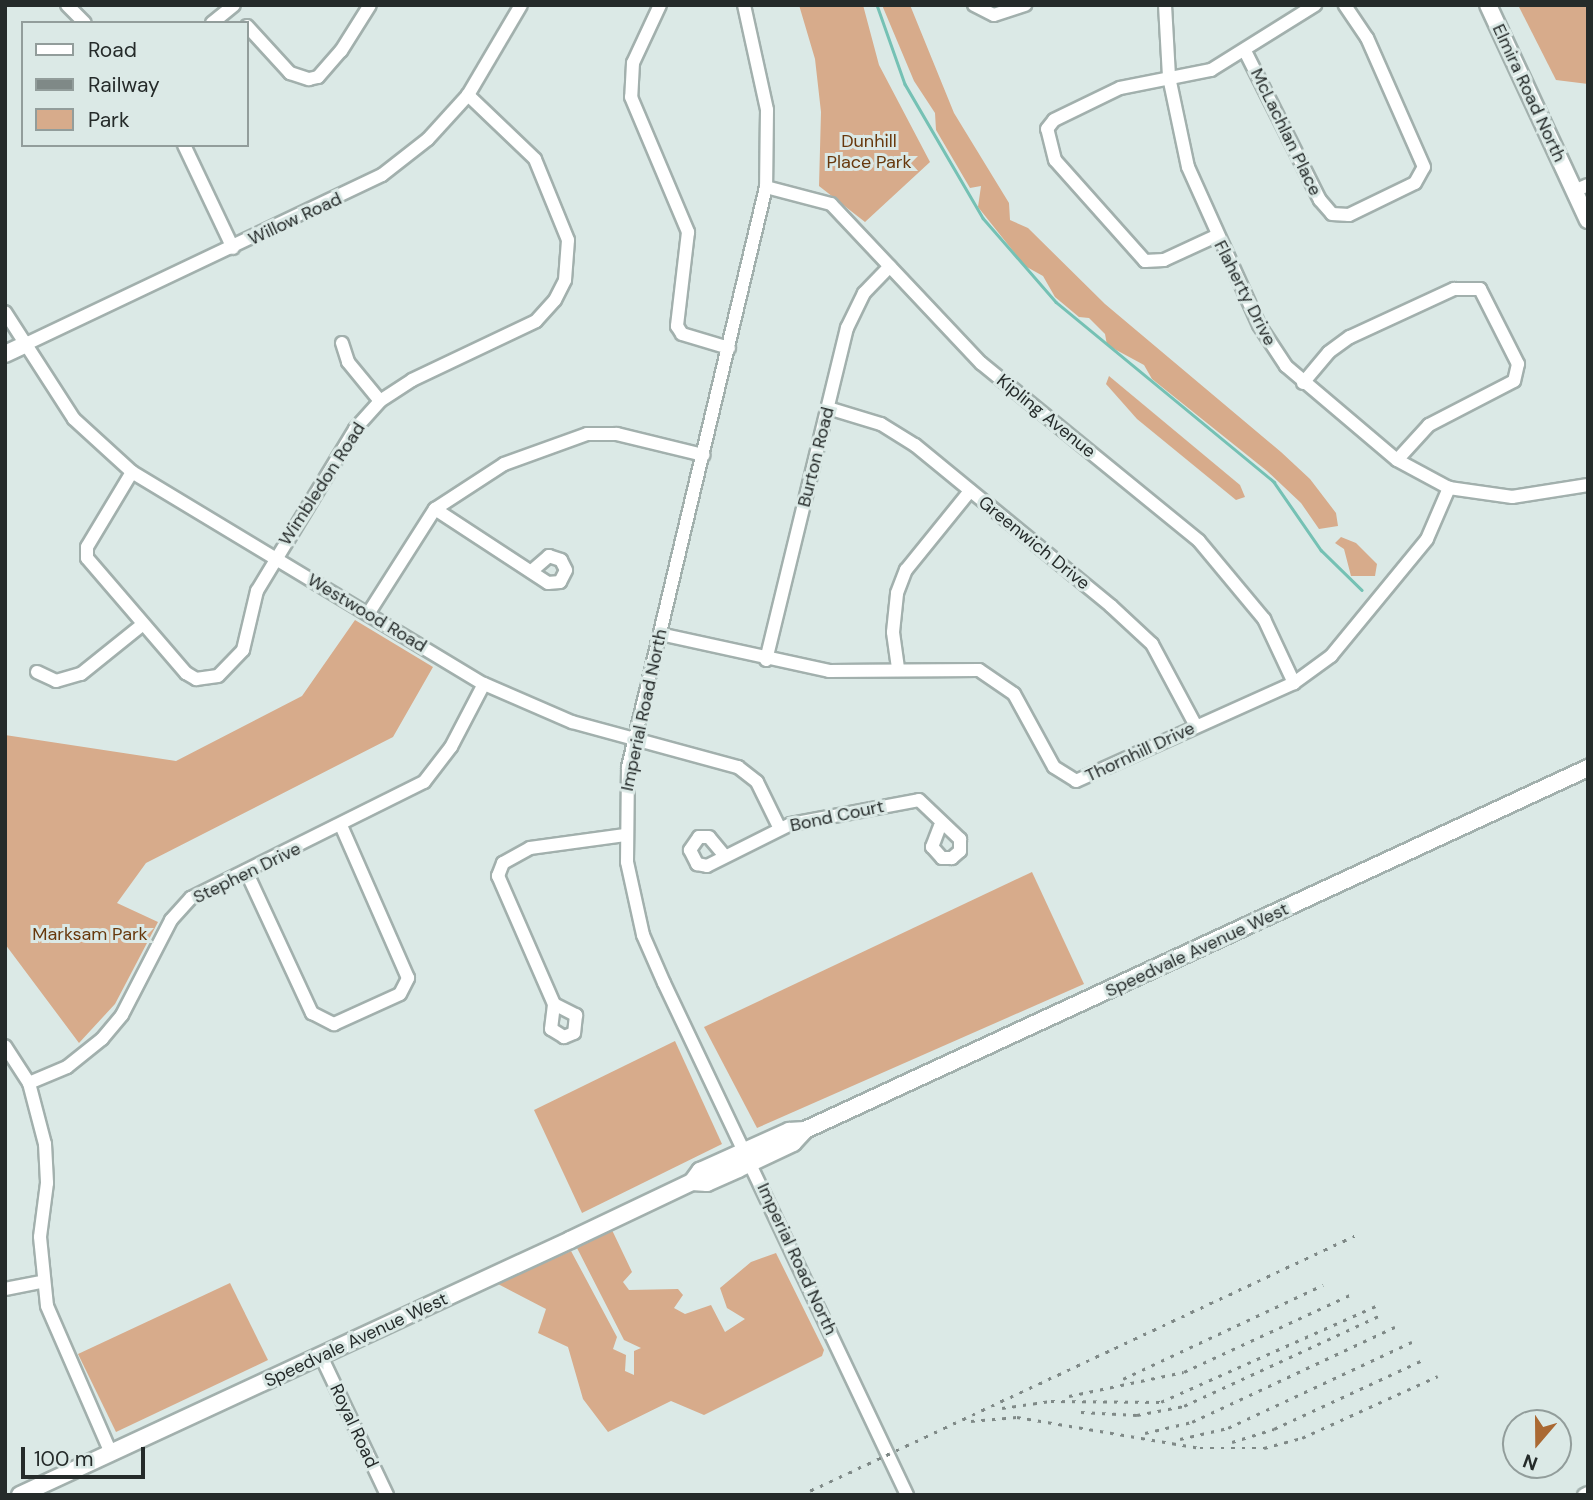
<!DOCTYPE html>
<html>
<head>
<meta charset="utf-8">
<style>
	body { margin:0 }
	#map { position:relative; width:1593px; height:1500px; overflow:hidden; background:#dbe9e6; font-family:"DM Sans",sans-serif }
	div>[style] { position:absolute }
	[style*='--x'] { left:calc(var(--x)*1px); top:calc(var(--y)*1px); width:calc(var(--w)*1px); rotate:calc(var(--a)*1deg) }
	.green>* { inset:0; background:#d7ab8b }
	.stream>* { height:2.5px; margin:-1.25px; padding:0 1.25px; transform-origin:1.25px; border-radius:1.25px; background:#75c1b4 }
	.roads { filter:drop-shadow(2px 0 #a2b0ad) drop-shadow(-2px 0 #a2b0ad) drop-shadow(0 2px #a2b0ad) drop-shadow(0 -2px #a2b0ad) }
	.minor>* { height:12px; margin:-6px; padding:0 6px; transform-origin:6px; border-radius:6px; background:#fff }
	.major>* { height:16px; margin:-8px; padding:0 8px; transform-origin:8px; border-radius:8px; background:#fff }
	.rail>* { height:2.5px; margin-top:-1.25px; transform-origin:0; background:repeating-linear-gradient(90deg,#7f8987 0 3.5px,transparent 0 10.5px) }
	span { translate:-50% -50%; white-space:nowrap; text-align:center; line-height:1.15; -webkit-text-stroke:6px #dbe9e6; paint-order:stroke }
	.street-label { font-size:18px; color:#252b2a }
	.park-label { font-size:18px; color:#67380c }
	.frame { position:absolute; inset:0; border:7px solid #252b2a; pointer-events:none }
	.legend { position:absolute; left:21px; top:21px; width:228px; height:126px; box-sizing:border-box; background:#dbe9e6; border:2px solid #929d9b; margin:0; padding:9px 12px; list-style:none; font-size:21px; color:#252b2a }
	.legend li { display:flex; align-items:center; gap:14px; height:35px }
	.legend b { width:35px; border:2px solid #929d9b }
	.north { position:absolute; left:1502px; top:1409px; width:70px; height:70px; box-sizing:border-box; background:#dbe9e6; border:2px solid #929d9b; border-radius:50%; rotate:200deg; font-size:19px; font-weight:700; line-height:28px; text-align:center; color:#252b2a }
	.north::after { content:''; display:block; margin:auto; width:24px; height:32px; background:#aa6933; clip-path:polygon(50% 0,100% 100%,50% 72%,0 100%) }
	.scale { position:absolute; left:21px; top:1447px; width:124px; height:32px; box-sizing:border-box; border:4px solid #252b2a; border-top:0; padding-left:9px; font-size:21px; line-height:24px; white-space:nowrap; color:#252b2a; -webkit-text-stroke:5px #dbe9e6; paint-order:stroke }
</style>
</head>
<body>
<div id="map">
	<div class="green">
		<i style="clip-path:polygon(799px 5px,863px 5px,879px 65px,930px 162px,865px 222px,819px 186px,821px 112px,815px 59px)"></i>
		<i style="clip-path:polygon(882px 5px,910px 5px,954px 113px,1009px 203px,1010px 220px,1028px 228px,1105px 304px,1281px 452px,1310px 479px,1336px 513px,1338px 526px,1319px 529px,1301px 503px,1267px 471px,1152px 379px,1144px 365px,1107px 345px,1105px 334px,1089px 318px,1079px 317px,1055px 297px,1043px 276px,1025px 266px,978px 207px,981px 186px,970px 188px,936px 130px,935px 113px,914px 81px)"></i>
		<i style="clip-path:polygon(1518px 5px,1588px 5px,1588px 84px,1556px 80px)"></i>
		<i style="clip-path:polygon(1109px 376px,1240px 485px,1245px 497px,1236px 500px,1137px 419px,1106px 384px)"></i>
		<i style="clip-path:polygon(1341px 537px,1356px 543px,1377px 564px,1375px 576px,1351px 576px,1344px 549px,1335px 543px)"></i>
		<i style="clip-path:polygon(355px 620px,433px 667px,393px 737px,146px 863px,117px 903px,158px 922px,115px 1004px,79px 1043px,5px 944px,5px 735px,176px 761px,302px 696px)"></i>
		<i style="clip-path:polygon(1032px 872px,1084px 984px,757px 1128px,704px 1027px)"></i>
		<i style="clip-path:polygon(675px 1041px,722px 1144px,582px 1213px,534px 1110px)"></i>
		<i style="clip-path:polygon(612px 1230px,632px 1272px,623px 1282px,629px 1290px,678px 1289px,683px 1295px,674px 1308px,685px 1314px,711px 1305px,725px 1332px,745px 1319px,727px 1308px,720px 1288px,751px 1262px,776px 1253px,824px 1350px,822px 1356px,704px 1415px,671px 1401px,608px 1432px,583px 1399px,568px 1347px,538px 1333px,546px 1309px,498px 1284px,571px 1251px,617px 1337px,613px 1349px,626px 1355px,625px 1371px,634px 1375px,634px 1351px,641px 1348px,624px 1340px,577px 1248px)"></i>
		<i style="clip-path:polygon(230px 1283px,268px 1360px,116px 1432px,78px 1354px)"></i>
	</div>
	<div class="stream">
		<i style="--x:877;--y:5;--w:84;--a:70.5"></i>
		<i style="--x:905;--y:84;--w:155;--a:59.8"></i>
		<i style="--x:983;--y:218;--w:111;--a:49"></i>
		<i style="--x:1056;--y:302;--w:283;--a:39.5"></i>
		<i style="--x:1274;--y:482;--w:83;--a:55.3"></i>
		<i style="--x:1321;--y:550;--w:57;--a:44.3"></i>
	</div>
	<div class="roads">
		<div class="minor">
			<i style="--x:67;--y:5;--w:25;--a:45"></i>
			<i style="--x:660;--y:5;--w:64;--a:115"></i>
			<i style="--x:633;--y:63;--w:34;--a:93"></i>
			<i style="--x:631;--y:97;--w:147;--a:67.1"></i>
			<i style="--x:688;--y:232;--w:95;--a:96.7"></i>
			<i style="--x:677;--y:326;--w:9;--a:58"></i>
			<i style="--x:682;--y:334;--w:49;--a:16.6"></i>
			<i style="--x:744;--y:5;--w:107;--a:77.6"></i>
			<i style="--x:767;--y:110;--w:77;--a:90.7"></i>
			<i style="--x:766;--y:187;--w:596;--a:103.38"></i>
			<i style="--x:628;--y:767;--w:95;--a:90.6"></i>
			<i style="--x:627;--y:862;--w:75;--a:77.6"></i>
			<i style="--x:643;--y:935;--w:52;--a:66.4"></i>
			<i style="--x:664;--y:983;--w:567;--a:64.61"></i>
			<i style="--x:974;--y:5;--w:22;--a:27"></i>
			<i style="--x:994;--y:15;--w:33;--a:-18"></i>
			<i style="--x:1165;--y:5;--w:72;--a:86.8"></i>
			<i style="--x:1169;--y:77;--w:92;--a:78.1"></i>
			<i style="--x:1188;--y:167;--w:173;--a:65.8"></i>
			<i style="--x:1259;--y:325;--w:49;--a:56.6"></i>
			<i style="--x:1286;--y:366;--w:145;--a:40.3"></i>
			<i style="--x:1397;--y:460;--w:59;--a:28.3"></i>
			<i style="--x:1449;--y:488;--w:64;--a:8.1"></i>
			<i style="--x:1512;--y:497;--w:77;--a:-9"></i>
			<i style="--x:212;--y:23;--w:28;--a:-39"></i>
			<i style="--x:247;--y:26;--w:64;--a:47.5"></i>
			<i style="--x:290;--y:73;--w:20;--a:18"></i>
			<i style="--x:309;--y:79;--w:9;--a:-13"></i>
			<i style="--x:318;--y:77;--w:35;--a:-49"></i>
			<i style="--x:341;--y:51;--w:54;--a:-57.8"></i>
			<i style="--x:1245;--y:51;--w:167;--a:63.3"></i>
			<i style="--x:1320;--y:200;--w:18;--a:49"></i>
			<i style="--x:1332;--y:214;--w:17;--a:3"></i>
			<i style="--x:1349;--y:215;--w:73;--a:-25.9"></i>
			<i style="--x:1415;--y:183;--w:18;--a:-61"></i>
			<i style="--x:1424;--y:167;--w:141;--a:-113.8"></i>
			<i style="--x:1367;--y:38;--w:40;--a:-124"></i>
			<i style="--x:184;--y:145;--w:114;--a:64.6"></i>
			<i style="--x:766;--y:187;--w:67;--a:14.7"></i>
			<i style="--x:831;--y:204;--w:219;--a:46.7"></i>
			<i style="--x:981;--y:363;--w:281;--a:39.2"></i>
			<i style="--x:1199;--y:541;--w:102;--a:50.2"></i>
			<i style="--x:1264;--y:619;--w:71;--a:64.9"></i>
			<i style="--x:1574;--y:191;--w:15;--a:-23"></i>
			<i style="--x:1216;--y:236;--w:57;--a:155.2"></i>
			<i style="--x:1164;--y:260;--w:19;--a:177"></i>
			<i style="--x:1145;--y:261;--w:135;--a:-131.7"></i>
			<i style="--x:1055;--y:160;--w:32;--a:-104"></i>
			<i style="--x:1047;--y:129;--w:11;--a:-52"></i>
			<i style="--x:1054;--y:120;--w:73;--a:-25.9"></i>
			<i style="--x:1120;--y:88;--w:93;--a:-11.2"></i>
			<i style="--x:1211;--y:70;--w:123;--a:-32"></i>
			<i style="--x:5;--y:312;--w:127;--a:57.2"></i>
			<i style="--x:74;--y:419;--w:79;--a:42.4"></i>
			<i style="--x:132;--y:472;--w:411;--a:31.1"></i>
			<i style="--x:484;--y:684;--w:96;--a:23.4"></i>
			<i style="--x:572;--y:722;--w:172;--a:15.2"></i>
			<i style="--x:738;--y:767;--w:24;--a:38"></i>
			<i style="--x:757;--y:782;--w:52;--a:63.9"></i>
			<i style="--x:342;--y:343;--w:20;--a:72"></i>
			<i style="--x:348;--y:362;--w:50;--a:50.6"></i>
			<i style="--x:26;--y:344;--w:394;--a:-25.4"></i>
			<i style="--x:382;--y:175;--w:58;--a:-38"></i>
			<i style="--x:428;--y:139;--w:59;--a:-47.7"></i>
			<i style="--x:468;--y:95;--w:104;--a:-59.5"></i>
			<i style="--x:1303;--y:383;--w:40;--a:-50"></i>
			<i style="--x:1329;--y:352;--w:26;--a:-36"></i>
			<i style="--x:1350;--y:337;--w:115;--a:-24.8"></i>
			<i style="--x:1454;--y:289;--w:26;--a:0"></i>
			<i style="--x:1480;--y:289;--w:84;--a:63.1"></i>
			<i style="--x:1518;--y:364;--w:17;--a:103"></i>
			<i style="--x:1514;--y:381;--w:96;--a:152.6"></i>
			<i style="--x:1429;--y:425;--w:47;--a:132.4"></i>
			<i style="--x:828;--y:408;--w:55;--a:16.8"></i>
			<i style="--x:881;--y:424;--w:40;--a:32"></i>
			<i style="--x:915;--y:445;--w:254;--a:39.4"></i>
			<i style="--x:1111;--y:606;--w:56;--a:42.8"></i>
			<i style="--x:1152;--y:644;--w:93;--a:61.8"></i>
			<i style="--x:132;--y:472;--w:87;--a:121"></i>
			<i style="--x:87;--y:547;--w:11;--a:90"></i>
			<i style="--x:87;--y:558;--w:152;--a:49.3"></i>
			<i style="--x:186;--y:673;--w:12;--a:31"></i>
			<i style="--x:196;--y:679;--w:22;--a:-8"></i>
			<i style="--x:218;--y:676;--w:36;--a:-46"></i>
			<i style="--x:243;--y:650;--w:61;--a:-76.7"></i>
			<i style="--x:257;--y:591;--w:189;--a:-58.8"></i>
			<i style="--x:355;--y:429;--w:38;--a:-48"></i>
			<i style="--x:380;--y:401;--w:38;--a:-33"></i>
			<i style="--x:412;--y:380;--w:137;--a:-25.4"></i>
			<i style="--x:536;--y:321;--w:28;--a:-48"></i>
			<i style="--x:555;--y:300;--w:22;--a:-63"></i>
			<i style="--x:565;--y:280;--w:40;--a:-85.7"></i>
			<i style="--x:568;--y:240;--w:87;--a:-112.2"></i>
			<i style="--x:535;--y:159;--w:93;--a:-136.3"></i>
			<i style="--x:435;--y:509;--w:135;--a:33.2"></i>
			<i style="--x:548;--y:583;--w:12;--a:-5"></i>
			<i style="--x:560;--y:582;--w:13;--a:-63"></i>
			<i style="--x:566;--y:570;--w:11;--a:-117"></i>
			<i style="--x:561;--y:560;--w:13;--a:-162"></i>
			<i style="--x:549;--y:556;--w:23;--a:139"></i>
			<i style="--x:368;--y:614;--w:125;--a:-57.5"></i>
			<i style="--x:435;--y:509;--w:82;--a:-33.1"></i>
			<i style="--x:504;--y:464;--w:88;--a:-19.9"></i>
			<i style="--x:587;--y:434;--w:30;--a:0"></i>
			<i style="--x:617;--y:434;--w:89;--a:13.7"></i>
			<i style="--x:660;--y:634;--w:173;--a:12.3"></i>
			<i style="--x:829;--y:671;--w:150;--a:-0.4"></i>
			<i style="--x:979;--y:670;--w:42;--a:34.4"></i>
			<i style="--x:1014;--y:694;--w:83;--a:61.3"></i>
			<i style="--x:1054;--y:767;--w:26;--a:32"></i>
			<i style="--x:1076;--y:781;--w:239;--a:-24.2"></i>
			<i style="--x:1294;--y:683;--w:46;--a:-36.1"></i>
			<i style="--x:1331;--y:656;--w:151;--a:-50.6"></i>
			<i style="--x:1427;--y:539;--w:56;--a:-66.7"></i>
			<i style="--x:766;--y:660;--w:342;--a:-76.3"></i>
			<i style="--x:847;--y:328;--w:39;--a:-64"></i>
			<i style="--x:864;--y:293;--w:37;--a:-46"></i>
			<i style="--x:898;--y:668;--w:36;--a:-98"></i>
			<i style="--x:893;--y:632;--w:39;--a:-84"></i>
			<i style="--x:897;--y:593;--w:25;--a:-69"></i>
			<i style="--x:906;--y:570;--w:102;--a:-51"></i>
			<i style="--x:37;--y:672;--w:21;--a:25"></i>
			<i style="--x:56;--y:681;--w:26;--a:-16"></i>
			<i style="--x:81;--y:674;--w:78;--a:-38.8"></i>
			<i style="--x:724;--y:855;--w:23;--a:-130"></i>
			<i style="--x:709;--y:837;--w:10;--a:180"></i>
			<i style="--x:699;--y:837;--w:16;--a:125"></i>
			<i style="--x:690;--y:850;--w:16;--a:63"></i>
			<i style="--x:697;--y:864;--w:10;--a:11"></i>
			<i style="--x:707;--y:866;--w:94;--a:-26.6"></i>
			<i style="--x:791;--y:824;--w:130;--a:-10.6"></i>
			<i style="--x:919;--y:800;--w:57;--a:43.6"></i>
			<i style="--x:960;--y:839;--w:12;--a:90"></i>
			<i style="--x:960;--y:851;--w:11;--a:139"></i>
			<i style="--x:952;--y:858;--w:10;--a:180"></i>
			<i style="--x:942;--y:858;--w:15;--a:-132"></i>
			<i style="--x:932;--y:847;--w:22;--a:-69"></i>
			<i style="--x:246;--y:871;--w:157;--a:65.1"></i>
			<i style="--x:312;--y:1013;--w:25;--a:27"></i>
			<i style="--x:334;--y:1024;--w:72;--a:-24.4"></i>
			<i style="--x:400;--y:994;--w:18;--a:-63"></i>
			<i style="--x:408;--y:978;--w:164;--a:-113.7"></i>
			<i style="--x:554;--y:1004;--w:25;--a:27"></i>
			<i style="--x:576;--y:1015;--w:18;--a:96"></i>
			<i style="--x:574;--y:1033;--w:11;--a:158"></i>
			<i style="--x:564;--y:1037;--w:15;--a:-148"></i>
			<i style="--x:551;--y:1029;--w:25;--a:-83"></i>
			<i style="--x:554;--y:1004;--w:140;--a:-113.6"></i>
			<i style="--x:498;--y:876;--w:14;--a:-69"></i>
			<i style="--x:503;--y:863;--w:31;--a:-29"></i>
			<i style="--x:530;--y:848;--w:96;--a:-7.8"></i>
			<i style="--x:5;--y:1046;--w:44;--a:57"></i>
			<i style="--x:29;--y:1083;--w:63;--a:75.3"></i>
			<i style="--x:45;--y:1144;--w:39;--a:87"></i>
			<i style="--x:47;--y:1183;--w:54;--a:97.4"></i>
			<i style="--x:40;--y:1237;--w:69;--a:84.2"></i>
			<i style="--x:47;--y:1306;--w:160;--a:66.5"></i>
			<i style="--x:29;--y:1083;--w:41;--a:-22.8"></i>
			<i style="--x:67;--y:1067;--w:45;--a:-38.7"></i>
			<i style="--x:102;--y:1039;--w:31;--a:-50"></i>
			<i style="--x:122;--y:1015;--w:107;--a:-62.7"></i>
			<i style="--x:171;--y:920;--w:30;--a:-48"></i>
			<i style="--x:191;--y:898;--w:260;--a:-26.5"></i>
			<i style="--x:424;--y:782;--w:44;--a:-52.4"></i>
			<i style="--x:451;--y:747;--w:71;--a:-62.4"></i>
			<i style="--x:5;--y:1289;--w:37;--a:-11"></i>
			<i style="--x:321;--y:1356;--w:154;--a:64.6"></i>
			<i style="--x:1584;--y:1495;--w:4;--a:-27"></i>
		</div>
		<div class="major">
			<i style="--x:1488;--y:5;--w:237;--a:65.1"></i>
			<i style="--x:5;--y:354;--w:23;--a:-25"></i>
			<i style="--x:692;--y:1182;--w:15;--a:4"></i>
			<i style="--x:707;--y:1183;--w:34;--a:-24"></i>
			<i style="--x:738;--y:1169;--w:61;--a:-25.3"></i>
			<i style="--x:793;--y:1143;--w:18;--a:-47"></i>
			<i style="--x:20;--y:1495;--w:606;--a:-24.87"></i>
			<i style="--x:570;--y:1240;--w:135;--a:-25.4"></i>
			<i style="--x:692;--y:1182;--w:14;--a:-54"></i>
			<i style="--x:700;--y:1171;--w:98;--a:-24.2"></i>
			<i style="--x:789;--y:1131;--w:16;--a:-4"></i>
			<i style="--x:805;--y:1130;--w:863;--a:-24.81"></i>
		</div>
	</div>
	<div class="rail">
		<i style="--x:1123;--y:1379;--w:221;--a:-25.2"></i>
		<i style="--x:1069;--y:1396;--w:117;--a:-11.8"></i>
		<i style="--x:1184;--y:1372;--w:183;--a:-24.9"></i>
		<i style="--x:1002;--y:1408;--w:49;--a:-8.1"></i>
		<i style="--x:1051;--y:1401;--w:110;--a:0.5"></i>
		<i style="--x:1161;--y:1402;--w:235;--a:-24.1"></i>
		<i style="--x:1081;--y:1412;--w:56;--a:3.1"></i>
		<i style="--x:1137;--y:1415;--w:48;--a:-10.8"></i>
		<i style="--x:1184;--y:1406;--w:217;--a:-24.8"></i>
		<i style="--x:971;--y:1421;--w:46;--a:-5"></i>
		<i style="--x:1017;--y:1417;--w:186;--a:9.6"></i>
		<i style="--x:1200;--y:1448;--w:64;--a:0"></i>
		<i style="--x:1264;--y:1448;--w:39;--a:-15"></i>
		<i style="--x:1302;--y:1438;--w:149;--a:-24.5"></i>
		<i style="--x:1145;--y:1433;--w:48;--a:-13.2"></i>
		<i style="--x:1192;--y:1422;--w:224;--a:-25.1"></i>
		<i style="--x:1180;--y:1439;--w:49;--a:-12.9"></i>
		<i style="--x:1228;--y:1428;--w:203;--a:-25.1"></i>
		<i style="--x:1232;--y:1442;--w:44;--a:-17.2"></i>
		<i style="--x:1274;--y:1429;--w:166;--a:-24.9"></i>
		<i style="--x:801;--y:1495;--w:611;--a:-25.1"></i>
	</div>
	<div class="street-label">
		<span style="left:1529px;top:93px;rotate:65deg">Elmira Road North</span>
		<span style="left:1286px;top:132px;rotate:64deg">McLachlan Place</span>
		<span style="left:295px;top:219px;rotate:-25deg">Willow Road</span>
		<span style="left:1245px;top:293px;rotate:63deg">Flaherty Drive</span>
		<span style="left:1046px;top:416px;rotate:39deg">Kipling Avenue</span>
		<span style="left:816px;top:457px;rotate:-76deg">Burton Road</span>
		<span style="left:322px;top:484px;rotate:-57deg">Wimbledon Road</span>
		<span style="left:1034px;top:543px;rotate:39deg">Greenwich Drive</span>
		<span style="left:367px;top:613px;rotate:31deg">Westwood Road</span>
		<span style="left:644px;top:710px;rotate:-78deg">Imperial Road North</span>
		<span style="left:1140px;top:752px;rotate:-25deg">Thornhill Drive</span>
		<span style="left:837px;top:816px;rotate:-12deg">Bond Court</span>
		<span style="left:247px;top:873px;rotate:-26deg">Stephen Drive</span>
		<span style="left:1197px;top:950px;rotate:-25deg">Speedvale Avenue West</span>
		<span style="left:797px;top:1259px;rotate:65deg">Imperial Road North</span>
		<span style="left:356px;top:1340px;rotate:-25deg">Speedvale Avenue West</span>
		<span style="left:354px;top:1426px;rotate:65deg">Royal Road</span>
	</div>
	<div class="park-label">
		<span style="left:869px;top:152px">Dunhill<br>Place Park</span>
		<span style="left:90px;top:934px">Marksam Park</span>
	</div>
	<div class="frame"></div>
	<ul class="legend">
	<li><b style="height:9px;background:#fff"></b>Road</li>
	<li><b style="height:9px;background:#7f8987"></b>Railway</li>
	<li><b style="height:19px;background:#d7ab8b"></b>Park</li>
	</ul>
	<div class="north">N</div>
	<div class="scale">100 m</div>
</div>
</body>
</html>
